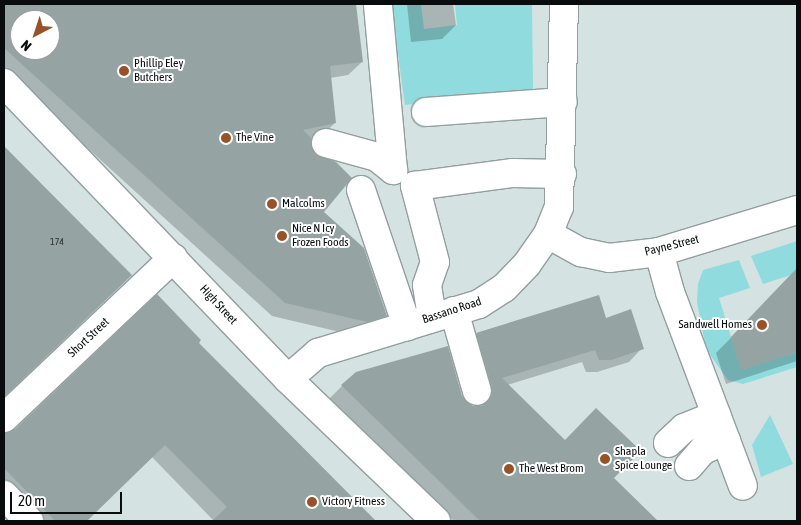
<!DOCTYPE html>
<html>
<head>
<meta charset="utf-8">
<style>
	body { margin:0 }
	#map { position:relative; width:801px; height:525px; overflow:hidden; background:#d4e2e2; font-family:"Asap Condensed",sans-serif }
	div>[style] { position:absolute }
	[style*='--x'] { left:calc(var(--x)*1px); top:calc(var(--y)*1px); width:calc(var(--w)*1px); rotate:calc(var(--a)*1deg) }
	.green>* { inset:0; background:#8fdbdd }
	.shadow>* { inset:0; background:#0003 }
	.building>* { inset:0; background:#96a3a3 }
	.roads { filter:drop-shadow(1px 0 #929f9f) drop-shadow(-1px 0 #929f9f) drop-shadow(0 1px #929f9f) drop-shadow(0 -1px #929f9f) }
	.minor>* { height:28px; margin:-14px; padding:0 14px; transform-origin:14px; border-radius:14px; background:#fff }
	.dots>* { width:14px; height:14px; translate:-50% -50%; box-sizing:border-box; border:2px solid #fff; border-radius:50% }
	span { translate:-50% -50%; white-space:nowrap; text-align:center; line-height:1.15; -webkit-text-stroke:4px #fff; paint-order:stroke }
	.number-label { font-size:10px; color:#2c3232 }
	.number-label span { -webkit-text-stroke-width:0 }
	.poi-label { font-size:12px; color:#080c0c }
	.left { translate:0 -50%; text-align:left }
	.right { translate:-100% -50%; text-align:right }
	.street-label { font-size:12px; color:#080c0c }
	.frame { position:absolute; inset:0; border:5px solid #080c0c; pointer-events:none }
	.north { position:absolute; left:10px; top:10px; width:50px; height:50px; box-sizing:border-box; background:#fff; border:1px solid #9c9e9e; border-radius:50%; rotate:220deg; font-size:14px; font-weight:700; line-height:20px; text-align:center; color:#080c0c }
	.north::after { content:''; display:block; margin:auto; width:18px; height:22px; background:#98522a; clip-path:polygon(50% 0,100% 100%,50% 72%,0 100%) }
	.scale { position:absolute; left:10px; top:492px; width:112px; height:22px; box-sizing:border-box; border:2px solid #080c0c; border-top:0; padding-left:6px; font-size:15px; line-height:18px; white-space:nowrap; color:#080c0c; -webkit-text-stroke:4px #fff; paint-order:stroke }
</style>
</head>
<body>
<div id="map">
	<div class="green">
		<i style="clip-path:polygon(391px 4px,421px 4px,424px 29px,457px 25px,455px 4px,532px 4px,533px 89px,405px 105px)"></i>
		<i style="clip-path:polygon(797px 241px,797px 273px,763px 284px,751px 256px)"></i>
		<i style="clip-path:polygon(739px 260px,750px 288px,719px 298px,741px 369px,797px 352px,797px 367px,743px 384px,728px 380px,706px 349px,697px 302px,698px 284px,703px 270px)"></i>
		<i style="clip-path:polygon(770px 415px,793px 464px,761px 477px,752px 445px)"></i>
	</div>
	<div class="shadow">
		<i style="clip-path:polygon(evenodd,4px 4px,355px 4px,362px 62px,348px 75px,330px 78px,335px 123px,321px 136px,310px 139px,322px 212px,386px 315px,372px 329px,353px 335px,272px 316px,4px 72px,4px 4px,20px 20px,50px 20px,50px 50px,20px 50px,20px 20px)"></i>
		<i style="clip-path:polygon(407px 4px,453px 4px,456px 25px,442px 39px,411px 42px)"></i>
		<i style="clip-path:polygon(4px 148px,131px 275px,4px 396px)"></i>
		<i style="clip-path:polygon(797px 275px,797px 361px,726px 384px,716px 353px,791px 277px)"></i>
		<i style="clip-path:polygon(605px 319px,642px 348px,629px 362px,597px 372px,586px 372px,582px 362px,507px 385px,565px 441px,612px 478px,657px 521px,454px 521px,329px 399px,342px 386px,461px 396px,472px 407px,478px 407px,480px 401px,464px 347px,477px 334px)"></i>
		<i style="clip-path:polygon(197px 343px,372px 521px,214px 521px,152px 457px,85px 521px,30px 521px,4px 494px,4px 434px)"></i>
	</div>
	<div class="building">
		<i style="clip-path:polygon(evenodd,4px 4px,356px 4px,363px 62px,330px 66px,336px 123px,303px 130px,311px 138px,315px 154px,336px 162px,352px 178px,324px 212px,364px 248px,387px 316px,368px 322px,285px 303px,4px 48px,4px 4px,20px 20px,50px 20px,50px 50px,20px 50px,20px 20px)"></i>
		<i style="clip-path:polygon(4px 146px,132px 275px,4px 397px)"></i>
		<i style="clip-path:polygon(797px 268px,797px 352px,741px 370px,731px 337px)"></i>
		<i style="clip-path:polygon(157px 294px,201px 340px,199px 343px,376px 521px,212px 521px,227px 507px,165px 445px,87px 521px,55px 521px,4px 468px,4px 433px,15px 429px)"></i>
		<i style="clip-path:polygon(599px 295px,606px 318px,631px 309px,644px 349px,611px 360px,599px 360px,595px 350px,502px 378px,565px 440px,596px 408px,641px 451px,614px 478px,658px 521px,480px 521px,341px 385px,356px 372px,448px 346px,462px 396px,473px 406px,482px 406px,492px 395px,492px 387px,476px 333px)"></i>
	</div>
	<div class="roads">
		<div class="minor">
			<i style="--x:4;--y:83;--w:410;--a:46.2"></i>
			<i style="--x:288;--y:379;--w:205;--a:43.8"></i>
			<i style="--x:426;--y:112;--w:137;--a:-4.2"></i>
			<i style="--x:326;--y:143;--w:53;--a:15.4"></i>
			<i style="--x:377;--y:157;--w:21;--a:39"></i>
			<i style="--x:393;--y:170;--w:167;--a:-95.2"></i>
			<i style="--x:361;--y:190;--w:144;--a:71.3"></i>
			<i style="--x:548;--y:234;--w:38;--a:29"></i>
			<i style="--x:581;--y:252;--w:29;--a:12"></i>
			<i style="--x:609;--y:258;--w:50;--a:-6.8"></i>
			<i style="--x:659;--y:252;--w:144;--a:-16.9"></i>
			<i style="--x:659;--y:252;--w:41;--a:74.6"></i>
			<i style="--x:670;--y:292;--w:207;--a:69.4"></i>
			<i style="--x:454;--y:311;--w:83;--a:74"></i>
			<i style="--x:432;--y:317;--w:32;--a:-99"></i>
			<i style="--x:427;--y:285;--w:24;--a:-71"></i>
			<i style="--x:435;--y:262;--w:79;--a:-104.7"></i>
			<i style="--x:415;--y:186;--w:99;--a:-7.6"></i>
			<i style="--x:513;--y:173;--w:49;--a:1.2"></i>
			<i style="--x:288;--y:379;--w:40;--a:-41"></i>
			<i style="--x:318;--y:353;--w:168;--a:-16.9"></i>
			<i style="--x:479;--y:304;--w:30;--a:-33"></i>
			<i style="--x:504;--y:288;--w:33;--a:-46"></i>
			<i style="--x:527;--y:264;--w:37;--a:-55"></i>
			<i style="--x:548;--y:234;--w:29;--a:-68"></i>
			<i style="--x:559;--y:207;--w:203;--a:-88.6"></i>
			<i style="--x:4;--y:418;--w:233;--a:-43.4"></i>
			<i style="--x:668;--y:443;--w:22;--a:-43"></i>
			<i style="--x:684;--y:428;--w:35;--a:-22"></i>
			<i style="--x:689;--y:466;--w:21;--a:-49"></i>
			<i style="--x:703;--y:450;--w:25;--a:-23"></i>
			<i style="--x:4;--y:495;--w:36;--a:46"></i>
		</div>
	</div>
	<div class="dots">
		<i style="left:124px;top:71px;background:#98522a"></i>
		<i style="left:226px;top:138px;background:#98522a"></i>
		<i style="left:272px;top:204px;background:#98522a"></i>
		<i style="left:282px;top:236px;background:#98522a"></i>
		<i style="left:762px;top:325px;background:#98522a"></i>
		<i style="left:605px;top:459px;background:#98522a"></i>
		<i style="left:509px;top:469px;background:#98522a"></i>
		<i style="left:312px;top:502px;background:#98522a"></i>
	</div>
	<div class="number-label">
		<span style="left:57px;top:242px">174</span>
	</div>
	<div class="poi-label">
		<span class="left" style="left:134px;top:71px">Phillip Eley<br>Butchers</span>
		<span class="left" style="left:236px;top:138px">The Vine</span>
		<span class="left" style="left:282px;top:204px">Malcolms</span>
		<span class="left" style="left:292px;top:236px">Nice N Icy<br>Frozen Foods</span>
		<span class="right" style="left:752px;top:325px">Sandwell Homes</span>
		<span class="left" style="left:615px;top:459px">Shapla<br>Spice Lounge</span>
		<span class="left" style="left:519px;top:469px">The West Brom</span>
		<span class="left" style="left:322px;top:502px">Victory Fitness</span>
	</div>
	<div class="street-label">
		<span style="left:672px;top:246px;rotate:-14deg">Payne Street</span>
		<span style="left:218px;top:305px;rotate:47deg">High Street</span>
		<span style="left:452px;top:311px;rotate:-18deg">Bassano Road</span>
		<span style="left:89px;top:338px;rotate:-43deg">Short Street</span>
	</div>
	<div class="frame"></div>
	<div class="north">N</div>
	<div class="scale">20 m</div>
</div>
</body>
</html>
